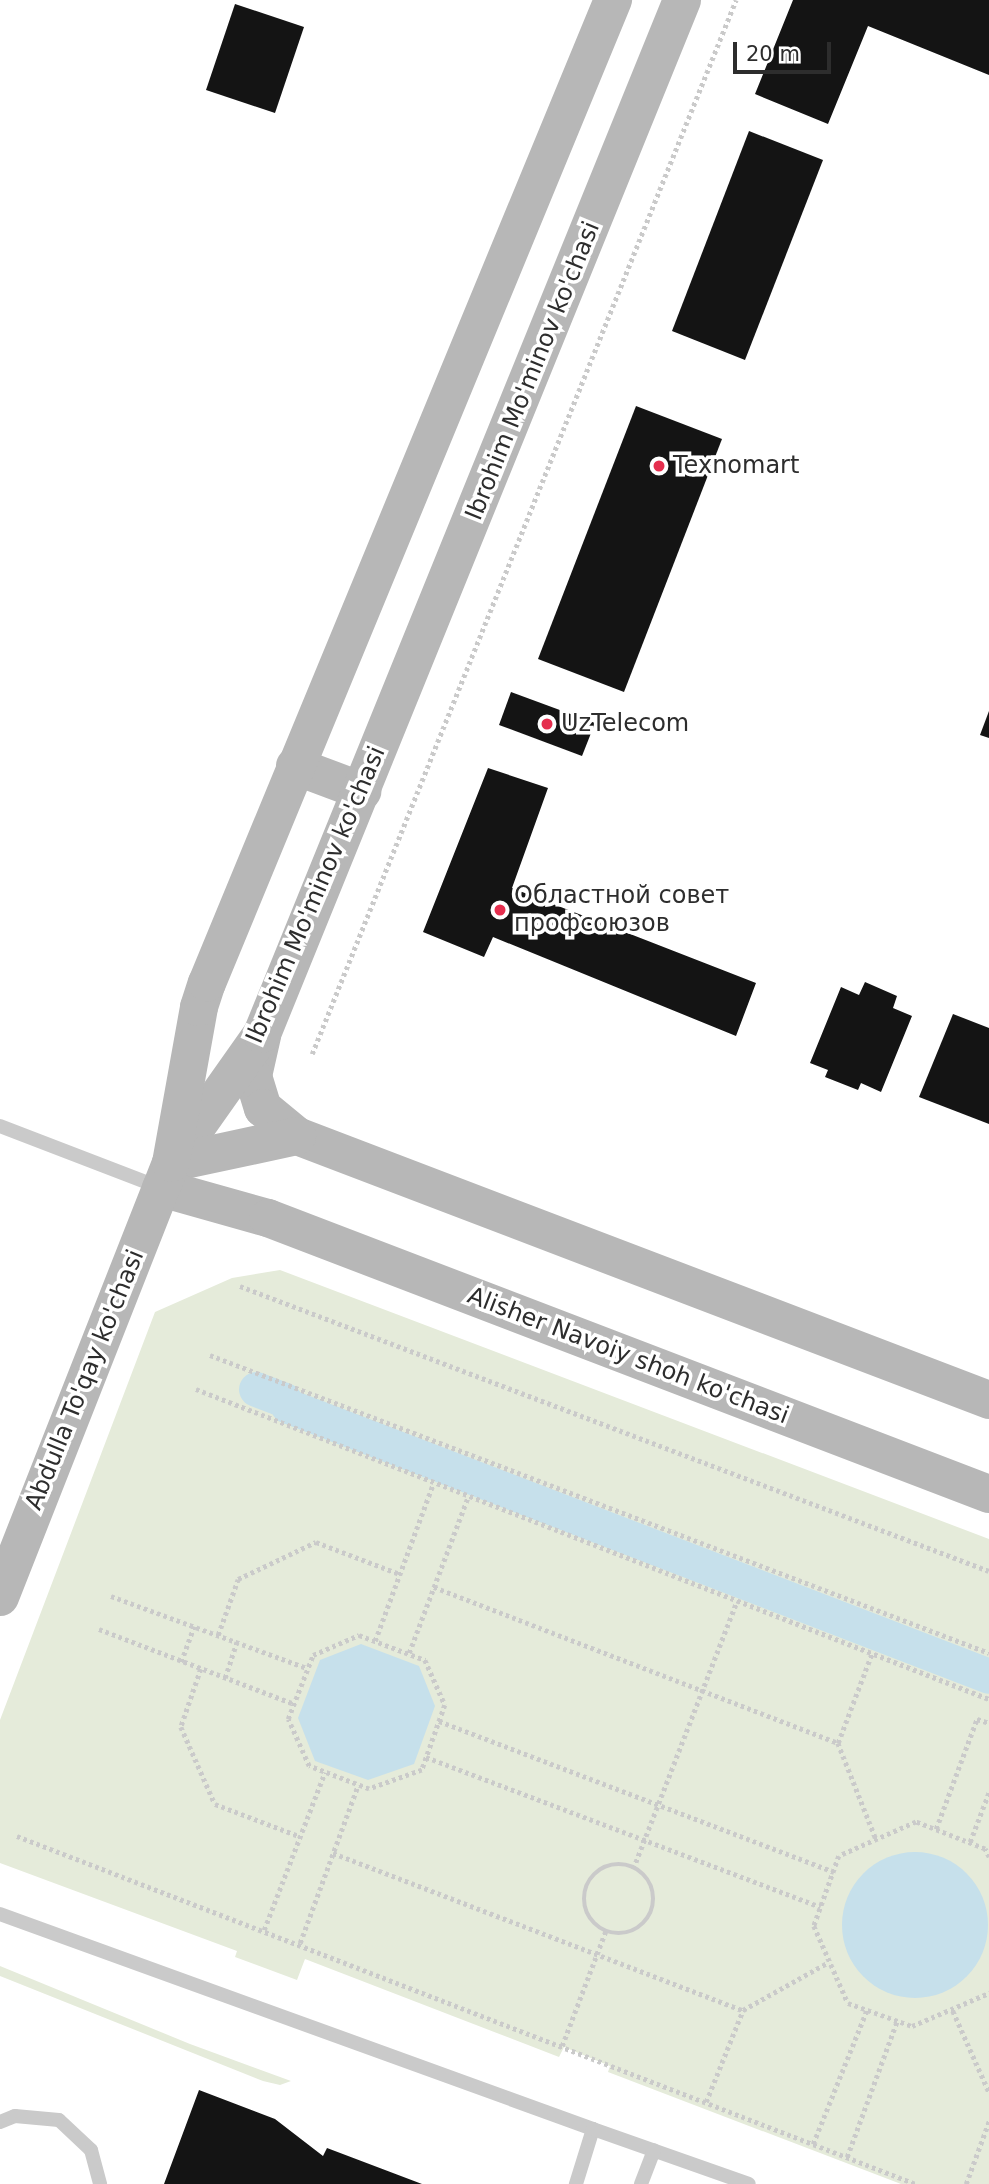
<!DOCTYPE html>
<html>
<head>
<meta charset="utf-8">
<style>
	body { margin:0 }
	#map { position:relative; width:989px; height:2184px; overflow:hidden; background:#fff; font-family:"DejaVu Sans",sans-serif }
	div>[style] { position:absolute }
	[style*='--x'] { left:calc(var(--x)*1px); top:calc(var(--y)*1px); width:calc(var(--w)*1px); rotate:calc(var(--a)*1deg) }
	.green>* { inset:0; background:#e5ebda }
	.water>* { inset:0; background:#c6e0eb }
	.round { border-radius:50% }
	.canal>* { height:35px; margin:-17.5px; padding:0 17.5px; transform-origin:17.5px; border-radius:17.5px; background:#c6e0eb }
	.building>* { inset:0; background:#141414 }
	.path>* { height:4.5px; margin-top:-2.25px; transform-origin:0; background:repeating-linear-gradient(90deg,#cacaca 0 3.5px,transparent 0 7px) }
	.path>.ring { margin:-2.25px; padding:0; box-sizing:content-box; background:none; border:4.5px solid #cacaca; border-radius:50% }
	.lane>* { height:14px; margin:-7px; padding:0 7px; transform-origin:7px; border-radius:7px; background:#cacaca }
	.secondary>* { height:38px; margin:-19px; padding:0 19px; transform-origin:19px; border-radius:19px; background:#b7b7b7 }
	.dots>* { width:19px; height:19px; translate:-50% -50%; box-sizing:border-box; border:4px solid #fff; border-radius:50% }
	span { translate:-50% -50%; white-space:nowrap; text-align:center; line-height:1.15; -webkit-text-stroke:7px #fff; paint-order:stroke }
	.street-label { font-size:24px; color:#2d2d2d }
	.poi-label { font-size:24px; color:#2d2d2d }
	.left { translate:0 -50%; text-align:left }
	.scale { position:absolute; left:733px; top:42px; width:98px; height:32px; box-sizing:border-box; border:4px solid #2d2d2d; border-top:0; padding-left:9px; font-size:21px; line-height:24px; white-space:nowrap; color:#2d2d2d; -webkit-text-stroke:5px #fff; paint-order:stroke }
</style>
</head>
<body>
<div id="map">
	<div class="green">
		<i style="clip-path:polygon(280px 1270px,989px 1539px,989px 2184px,901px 2184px,608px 2072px,610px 2066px,564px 2047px,559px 2057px,305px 1959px,297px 1980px,235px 1957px,237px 1951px,0 1863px,0 1720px,155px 1312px,232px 1278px)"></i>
		<i style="clip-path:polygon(0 1966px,190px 2044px,291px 2081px,280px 2085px,263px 2081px,0 1976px)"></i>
	</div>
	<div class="water">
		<i style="clip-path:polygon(361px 1644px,419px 1666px,435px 1706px,414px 1764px,368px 1780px,315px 1761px,298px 1718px,320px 1660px)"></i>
		<i class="round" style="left:842px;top:1852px;width:146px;height:146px"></i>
	</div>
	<div class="canal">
		<i style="--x:256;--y:1389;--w:30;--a:21"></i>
		<i style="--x:284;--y:1400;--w:7;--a:56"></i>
		<i style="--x:288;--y:1406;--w:751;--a:21.06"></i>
	</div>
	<div class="building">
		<i style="clip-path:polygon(793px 0,989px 0,989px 75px,868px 26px,828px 124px,755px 94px)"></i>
		<i style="clip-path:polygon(235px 4px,304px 27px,275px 113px,206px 90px)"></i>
		<i style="clip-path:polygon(749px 131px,823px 160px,745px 360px,672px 331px)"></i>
		<i style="clip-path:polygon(636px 406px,722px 439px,624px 692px,538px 659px)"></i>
		<i style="clip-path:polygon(511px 692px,595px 723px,582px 756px,499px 725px)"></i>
		<i style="clip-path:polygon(989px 711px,989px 738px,980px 735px)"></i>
		<i style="clip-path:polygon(488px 768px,548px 788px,512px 888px,756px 983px,736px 1036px,493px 937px,484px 957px,423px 932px)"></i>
		<i style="clip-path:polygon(865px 982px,897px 996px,893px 1008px,912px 1016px,881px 1092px,861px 1083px,858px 1090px,825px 1077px,828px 1070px,810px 1063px,841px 987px,859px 995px)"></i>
		<i style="clip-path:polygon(953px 1014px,989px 1028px,989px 1124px,919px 1097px)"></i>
		<i style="clip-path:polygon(199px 2090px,275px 2119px,323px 2156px,327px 2148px,422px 2184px,164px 2184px)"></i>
	</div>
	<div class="path">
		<i style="--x:312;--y:1054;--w:1136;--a:-68.09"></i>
		<i style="--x:240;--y:1286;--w:801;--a:20.83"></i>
		<i style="--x:210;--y:1355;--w:834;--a:20.93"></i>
		<i style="--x:196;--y:1389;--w:851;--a:21.35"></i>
		<i style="--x:434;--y:1587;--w:433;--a:21.1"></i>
		<i style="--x:838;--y:1743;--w:103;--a:68.4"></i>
		<i style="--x:111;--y:1596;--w:209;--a:20.2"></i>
		<i style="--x:99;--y:1629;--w:209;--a:21"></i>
		<i style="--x:218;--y:1635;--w:59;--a:-70.3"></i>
		<i style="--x:238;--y:1579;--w:86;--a:-25.4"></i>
		<i style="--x:316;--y:1542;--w:90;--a:20.9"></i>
		<i style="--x:359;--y:1635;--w:71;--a:20.7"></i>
		<i style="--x:425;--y:1660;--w:49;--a:66"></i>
		<i style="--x:445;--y:1705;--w:69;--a:109.5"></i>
		<i style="--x:422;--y:1770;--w:56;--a:160.3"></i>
		<i style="--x:369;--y:1789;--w:64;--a:-159"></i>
		<i style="--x:309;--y:1766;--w:51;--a:-114.1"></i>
		<i style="--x:288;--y:1719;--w:69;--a:-68.7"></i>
		<i style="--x:313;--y:1655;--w:50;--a:-23.5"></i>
		<i style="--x:375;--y:1641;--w:167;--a:-69.7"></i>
		<i style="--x:409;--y:1653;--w:167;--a:-69.3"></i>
		<i style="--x:181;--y:1662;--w:38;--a:-70"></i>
		<i style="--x:201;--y:1669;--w:61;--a:109"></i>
		<i style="--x:181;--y:1727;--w:84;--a:66.2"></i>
		<i style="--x:215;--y:1804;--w:90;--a:20.9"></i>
		<i style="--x:225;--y:1678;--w:38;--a:-72"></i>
		<i style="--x:439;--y:1721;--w:423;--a:20.9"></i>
		<i style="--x:838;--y:1743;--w:96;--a:-69.3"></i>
		<i style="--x:426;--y:1757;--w:422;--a:20.8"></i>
		<i style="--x:936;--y:1829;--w:117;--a:-69.6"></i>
		<i style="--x:977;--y:1719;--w:13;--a:18"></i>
		<i style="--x:17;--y:1836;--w:964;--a:21.16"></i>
		<i style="--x:970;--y:1842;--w:53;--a:-69.2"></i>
		<i style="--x:333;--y:1853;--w:439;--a:21"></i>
		<i style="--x:989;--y:1857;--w:9;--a:-117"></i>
		<i style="--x:985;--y:1849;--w:74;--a:-158.6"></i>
		<i style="--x:916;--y:1822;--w:84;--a:156.2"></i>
		<i style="--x:839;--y:1856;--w:74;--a:109.7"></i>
		<i style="--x:814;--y:1926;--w:84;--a:66.2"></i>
		<i style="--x:848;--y:2003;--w:68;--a:19.8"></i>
		<i style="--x:912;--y:2026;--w:84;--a:-23.2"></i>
		<i class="ring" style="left:584px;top:1864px;width:65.5px;height:65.5px"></i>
		<i style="--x:633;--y:1869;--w:287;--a:-68.8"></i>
		<i style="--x:264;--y:1930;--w:169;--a:-68.9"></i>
		<i style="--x:300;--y:1943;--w:168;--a:-69.8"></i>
		<i style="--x:953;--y:2011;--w:89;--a:66"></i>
		<i style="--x:562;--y:2046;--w:124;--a:-69.2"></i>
		<i style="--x:706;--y:2102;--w:99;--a:-68.1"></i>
		<i style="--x:743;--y:2010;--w:98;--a:-29.2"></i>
		<i style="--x:813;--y:2144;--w:144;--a:-68.1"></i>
		<i style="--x:847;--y:2157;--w:145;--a:-69.8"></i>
		<i style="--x:966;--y:2184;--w:67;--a:-69.9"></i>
	</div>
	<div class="lane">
		<i style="--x:0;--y:1126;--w:170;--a:21"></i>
		<i style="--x:0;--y:1914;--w:631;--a:19.93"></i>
		<i style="--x:593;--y:2129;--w:58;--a:107.2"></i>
		<i style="--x:0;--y:2122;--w:16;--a:-22"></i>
		<i style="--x:15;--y:2116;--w:44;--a:5.2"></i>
		<i style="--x:59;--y:2120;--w:44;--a:43.2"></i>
		<i style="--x:91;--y:2150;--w:35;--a:75"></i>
		<i style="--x:593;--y:2129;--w:165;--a:19.4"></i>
		<i style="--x:641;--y:2184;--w:36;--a:-69"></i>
	</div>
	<div class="secondary">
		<i style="--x:295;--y:766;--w:72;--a:20.5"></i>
		<i style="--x:262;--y:1036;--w:41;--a:102.7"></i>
		<i style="--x:253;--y:1076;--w:34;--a:73"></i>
		<i style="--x:263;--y:1108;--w:44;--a:39.5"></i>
		<i style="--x:297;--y:1136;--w:741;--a:20.88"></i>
		<i style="--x:178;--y:1153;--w:146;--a:-54.8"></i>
		<i style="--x:262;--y:1034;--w:1116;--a:-67.89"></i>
		<i style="--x:171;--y:1163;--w:129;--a:-12.1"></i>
		<i style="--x:161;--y:1188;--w:111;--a:15.7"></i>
		<i style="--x:268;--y:1218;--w:772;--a:20.95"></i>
		<i style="--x:0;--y:1597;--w:466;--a:-68.5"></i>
		<i style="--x:171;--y:1163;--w:158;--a:-79.8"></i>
		<i style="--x:199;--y:1007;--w:25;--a:-72"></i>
		<i style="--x:207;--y:983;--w:1064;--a:-67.56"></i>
	</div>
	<div class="dots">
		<i style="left:659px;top:466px;background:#e52e4e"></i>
		<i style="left:547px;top:724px;background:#e52e4e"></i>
		<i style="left:500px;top:910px;background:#e52e4e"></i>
	</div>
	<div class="street-label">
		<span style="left:533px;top:371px;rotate:-68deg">Ibrohim Mo'minov ko'chasi</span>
		<span style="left:316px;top:895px;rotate:-67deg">Ibrohim Mo'minov ko'chasi</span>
		<span style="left:628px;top:1356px;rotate:21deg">Alisher Navoiy shoh ko'chasi</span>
		<span style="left:85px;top:1380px;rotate:-68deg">Abdulla To'qay ko'chasi</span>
	</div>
	<div class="poi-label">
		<span class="left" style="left:673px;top:466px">Texnomart</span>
		<span class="left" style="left:561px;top:724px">UzTelecom</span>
		<span class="left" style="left:514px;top:910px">Областной совет<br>профсоюзов</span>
	</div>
	<div class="scale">20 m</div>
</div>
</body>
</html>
